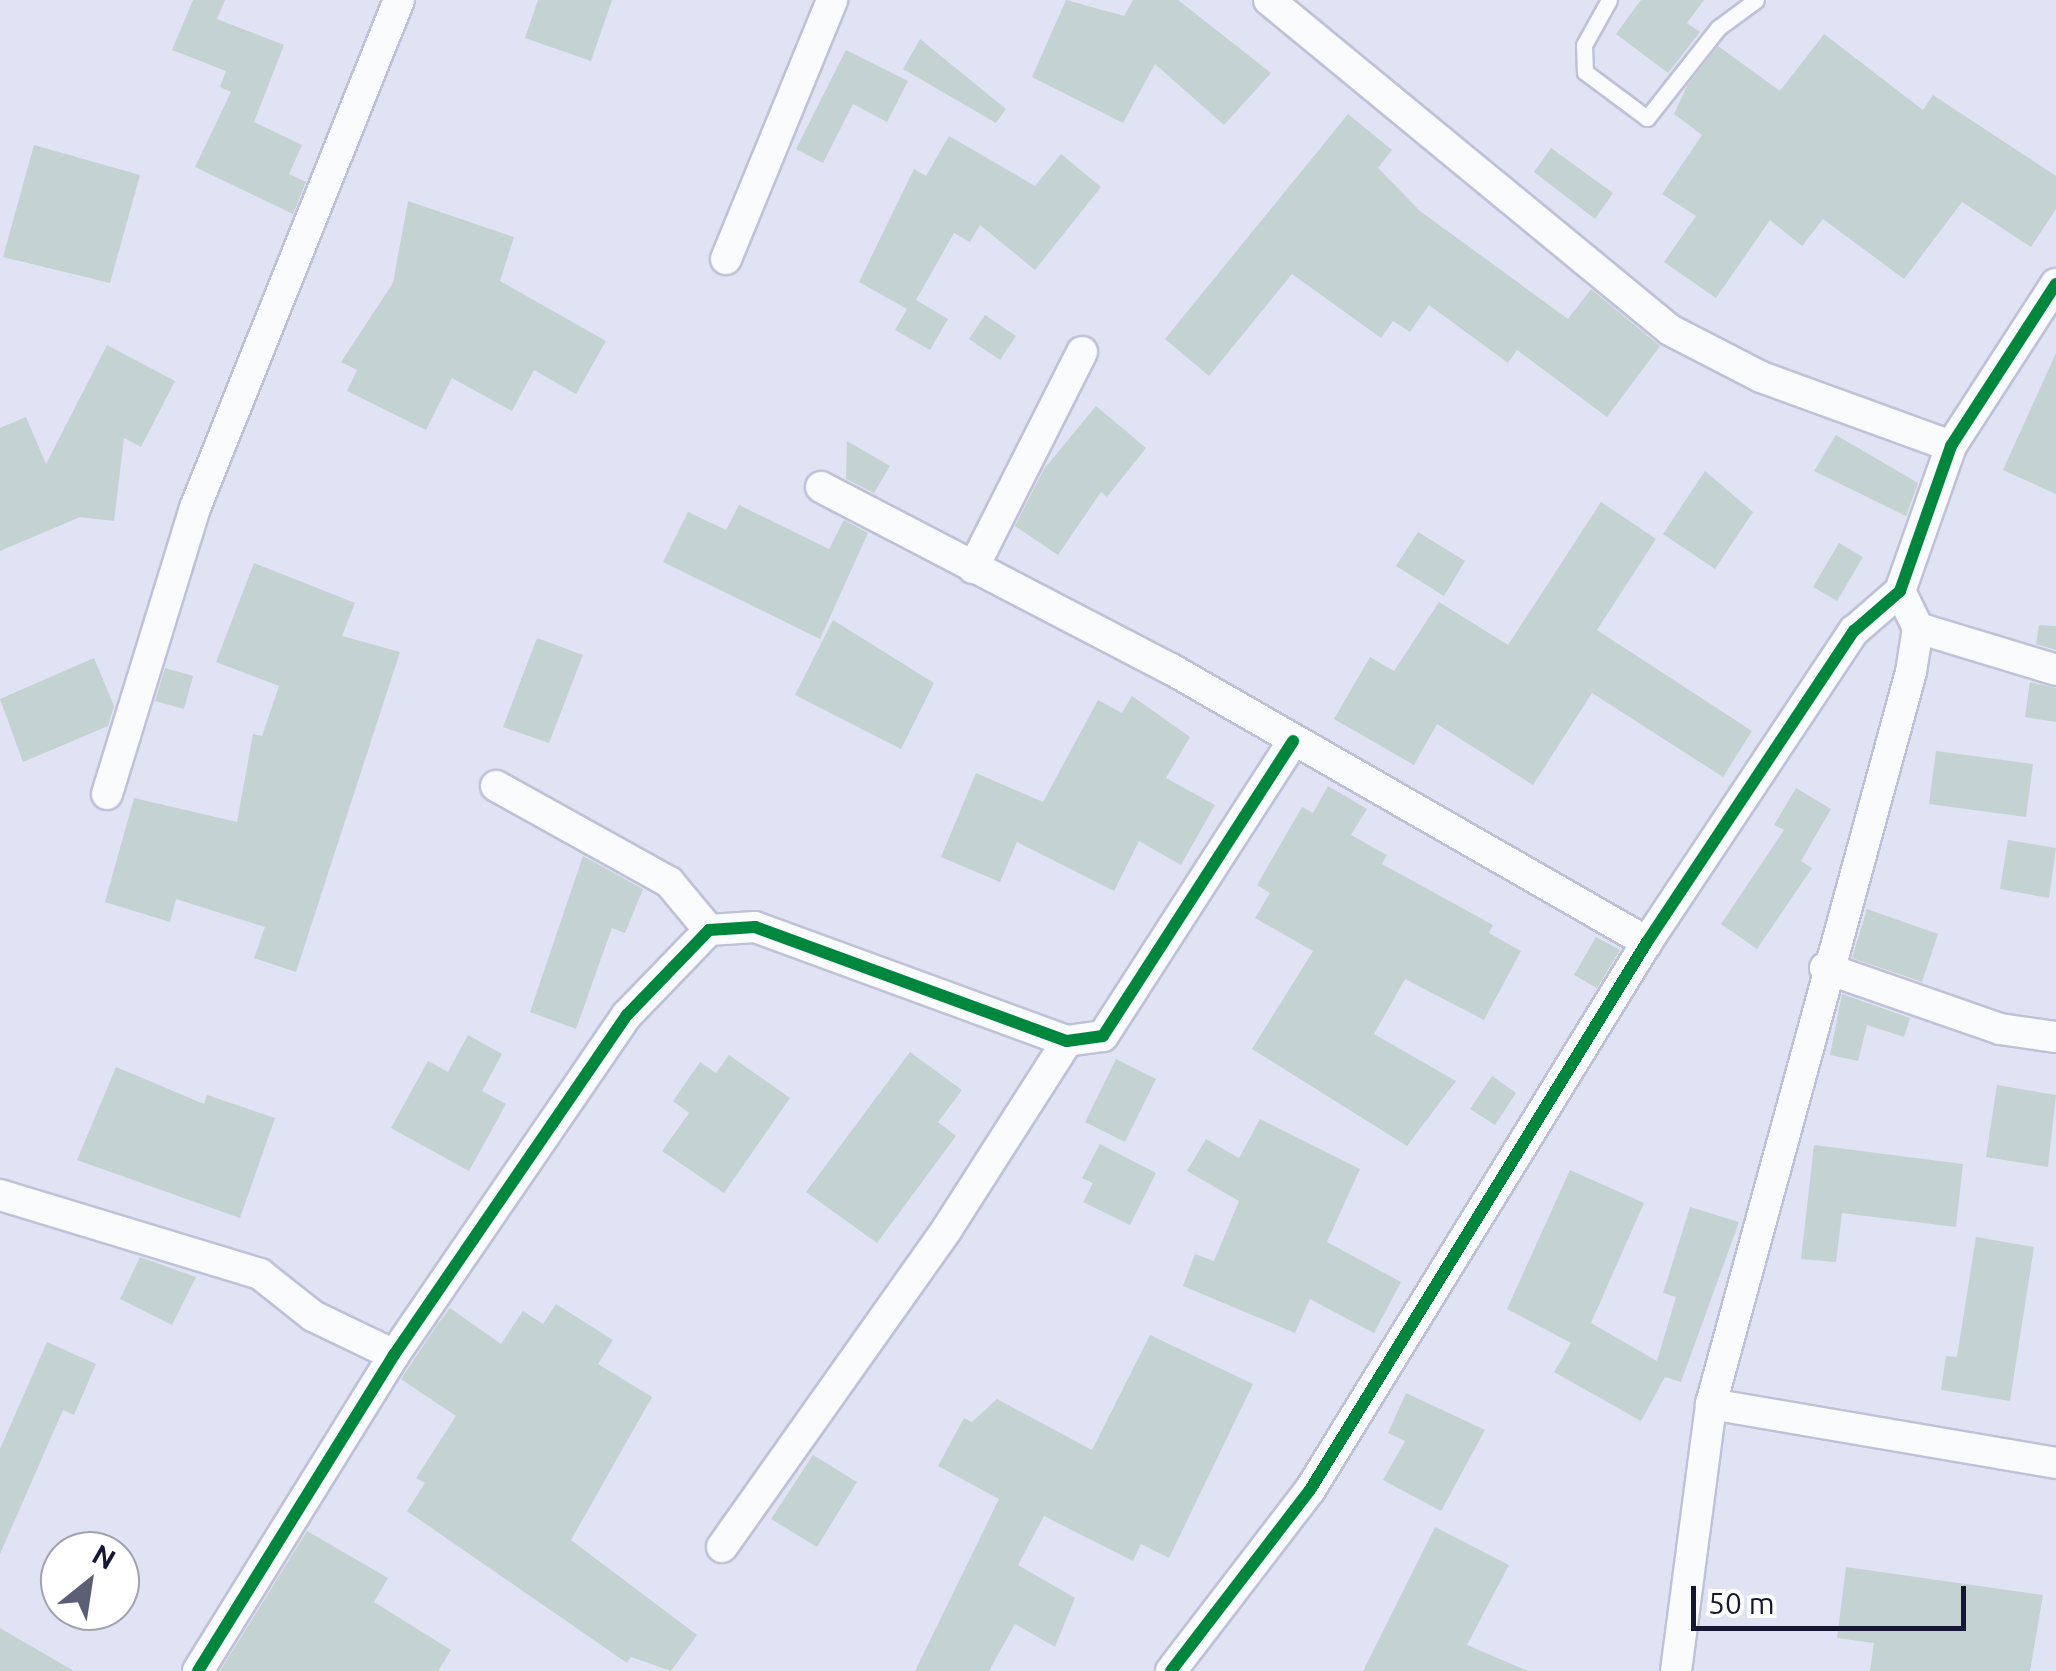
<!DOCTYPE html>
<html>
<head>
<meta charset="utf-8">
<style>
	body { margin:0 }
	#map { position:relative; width:2056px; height:1671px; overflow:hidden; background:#e0e3f3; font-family:Ubuntu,sans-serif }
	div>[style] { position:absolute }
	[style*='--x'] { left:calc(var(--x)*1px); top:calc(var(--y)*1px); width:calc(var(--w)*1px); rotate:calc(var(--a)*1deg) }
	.building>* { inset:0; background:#c4d2d1 }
	.roads { filter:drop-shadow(2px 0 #bfc2d7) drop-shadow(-2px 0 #bfc2d7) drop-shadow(0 2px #bfc2d7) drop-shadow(0 -2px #bfc2d7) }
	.lane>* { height:15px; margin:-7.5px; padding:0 7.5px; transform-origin:7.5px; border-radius:7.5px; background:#fafbfd }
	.street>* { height:30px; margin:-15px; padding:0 15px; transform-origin:15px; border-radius:15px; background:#fafbfd }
	.cycleway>* { height:12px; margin:-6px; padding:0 6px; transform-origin:6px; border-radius:6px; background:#00873e }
	span { translate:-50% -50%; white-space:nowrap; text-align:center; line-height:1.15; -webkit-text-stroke:9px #fff; paint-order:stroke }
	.north { position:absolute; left:40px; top:1531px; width:100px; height:100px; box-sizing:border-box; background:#fff; border:2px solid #a1a2ad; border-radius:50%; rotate:30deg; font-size:28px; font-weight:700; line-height:40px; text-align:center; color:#151732 }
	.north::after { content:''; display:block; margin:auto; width:35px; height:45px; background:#5c5e76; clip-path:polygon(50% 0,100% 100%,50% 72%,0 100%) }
	.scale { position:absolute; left:1691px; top:1586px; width:275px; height:45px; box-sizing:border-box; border:5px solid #151732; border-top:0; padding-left:12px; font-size:30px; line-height:35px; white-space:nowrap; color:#151732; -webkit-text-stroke:8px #fff; paint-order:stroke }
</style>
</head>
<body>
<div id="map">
	<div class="building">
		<i style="clip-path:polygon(193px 0,225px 0,217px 19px,284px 45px,254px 122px,302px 145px,289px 174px,306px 182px,293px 214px,195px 167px,231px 92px,220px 87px,226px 71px,172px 50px)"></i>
		<i style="clip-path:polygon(538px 0,612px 0,591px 61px,525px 38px)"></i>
		<i style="clip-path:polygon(1066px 0,1124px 16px,1133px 0,1178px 0,1271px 73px,1224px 125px,1155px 64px,1123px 123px,1032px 77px)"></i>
		<i style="clip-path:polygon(1641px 0,1704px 0,1687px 23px,1700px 32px,1668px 73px,1616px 34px)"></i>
		<i style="clip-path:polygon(1824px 34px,1923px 110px,1933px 95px,2056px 176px,2056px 209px,2031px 247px,1962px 202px,1904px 279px,1823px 219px,1802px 246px,1770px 220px,1716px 298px,1664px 262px,1696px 216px,1662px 194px,1702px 135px,1674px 114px,1687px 86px,1718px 46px,1780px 91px)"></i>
		<i style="clip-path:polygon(920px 39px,1006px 109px,996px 123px,903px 69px)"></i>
		<i style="clip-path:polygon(846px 50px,908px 81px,887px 122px,853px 104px,823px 163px,796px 149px)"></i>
		<i style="clip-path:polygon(1348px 114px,1392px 150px,1378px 168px,1420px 211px,1568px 319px,1591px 289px,1660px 346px,1607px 417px,1517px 350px,1508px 363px,1429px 305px,1410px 332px,1393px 321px,1381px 338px,1292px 274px,1209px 376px,1165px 339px)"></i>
		<i style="clip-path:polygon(949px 136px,1035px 186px,1061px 154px,1101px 187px,1035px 270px,980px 225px,970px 242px,954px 233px,916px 300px,948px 319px,930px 350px,895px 330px,907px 309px,859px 282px,914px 169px,926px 176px)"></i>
		<i style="clip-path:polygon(34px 145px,140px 175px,110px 283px,3px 257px)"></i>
		<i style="clip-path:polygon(1551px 148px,1613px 193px,1595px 219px,1534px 172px)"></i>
		<i style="clip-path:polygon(408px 201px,514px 237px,500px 281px,606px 341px,576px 394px,534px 370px,512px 411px,452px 378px,426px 430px,347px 391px,357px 370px,341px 362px,393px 283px)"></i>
		<i style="clip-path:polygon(985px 315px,1016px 336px,1000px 360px,969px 339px)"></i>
		<i style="clip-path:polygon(107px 345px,175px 381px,141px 447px,124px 438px,114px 521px,80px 517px,0 551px,0 428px,26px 417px,46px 464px)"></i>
		<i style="clip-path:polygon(2056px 353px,2056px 494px,2003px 470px)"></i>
		<i style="clip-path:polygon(1096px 406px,1146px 448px,1107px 497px,1101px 492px,1058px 555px,1015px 526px,1044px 469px)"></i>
		<i style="clip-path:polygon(1836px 435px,1918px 483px,1906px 516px,1814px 471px)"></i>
		<i style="clip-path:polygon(847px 441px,890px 466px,874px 493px,846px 479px)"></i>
		<i style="clip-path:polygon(1705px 471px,1753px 512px,1715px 569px,1663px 534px)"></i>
		<i style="clip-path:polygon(1601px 502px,1656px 539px,1597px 630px,1752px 731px,1723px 777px,1592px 693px,1533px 785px,1437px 724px,1414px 765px,1334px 719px,1370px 657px,1394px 671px,1439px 602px,1508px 645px)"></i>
		<i style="clip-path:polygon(739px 505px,829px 549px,844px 520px,868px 533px,820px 639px,663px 562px,688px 512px,726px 530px)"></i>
		<i style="clip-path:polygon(1418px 532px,1465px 561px,1444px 596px,1396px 566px)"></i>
		<i style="clip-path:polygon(1839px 543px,1863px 557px,1837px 601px,1813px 587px)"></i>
		<i style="clip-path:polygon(254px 563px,355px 603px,342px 636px,400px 652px,296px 972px,254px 958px,265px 927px,176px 899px,170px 922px,105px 902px,134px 798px,237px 822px,253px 734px,262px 736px,279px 686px,216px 662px)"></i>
		<i style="clip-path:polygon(833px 620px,934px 683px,901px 749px,795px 695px)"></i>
		<i style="clip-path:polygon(2039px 625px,2056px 626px,2056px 650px,2036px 644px)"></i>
		<i style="clip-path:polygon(537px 638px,583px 655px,549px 743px,503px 727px)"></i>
		<i style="clip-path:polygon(94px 658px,114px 706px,108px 726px,23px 762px,0 699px)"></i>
		<i style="clip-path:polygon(165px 668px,193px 676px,184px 709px,155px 701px)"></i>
		<i style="clip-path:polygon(2030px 682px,2056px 688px,2056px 722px,2025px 717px)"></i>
		<i style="clip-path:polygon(1132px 696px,1190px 737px,1166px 778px,1215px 805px,1181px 865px,1139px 841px,1114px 891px,1017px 842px,1000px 882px,941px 857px,976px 773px,1043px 802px,1098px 700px,1122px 713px)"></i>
		<i style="clip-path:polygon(1936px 751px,2033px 764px,2026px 817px,1929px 804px)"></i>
		<i style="clip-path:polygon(1328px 786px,1367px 809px,1351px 835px,1387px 855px,1382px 864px,1493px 925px,1489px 933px,1521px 951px,1484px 1020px,1405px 979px,1374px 1034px,1456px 1081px,1407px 1146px,1252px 1049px,1313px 951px,1255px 918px,1270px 893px,1257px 885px,1302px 807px,1313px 813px)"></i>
		<i style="clip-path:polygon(1796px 788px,1831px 809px,1801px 861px,1812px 868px,1757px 949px,1721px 924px,1784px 830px,1774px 825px)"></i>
		<i style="clip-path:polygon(2008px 840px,2056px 848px,2049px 898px,2000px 889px)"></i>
		<i style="clip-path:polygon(583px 856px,643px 889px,625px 933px,612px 928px,576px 1029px,530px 1012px)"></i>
		<i style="clip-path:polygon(1867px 909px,1938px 934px,1922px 982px,1852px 958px)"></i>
		<i style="clip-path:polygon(1596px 937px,1620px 950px,1597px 988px,1574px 975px)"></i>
		<i style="clip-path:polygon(1842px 994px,1910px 1018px,1904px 1037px,1867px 1025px,1858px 1061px,1830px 1055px)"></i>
		<i style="clip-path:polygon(468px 1035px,502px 1054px,482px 1091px,506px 1104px,469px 1171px,391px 1128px,428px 1061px,448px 1072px)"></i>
		<i style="clip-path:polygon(910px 1052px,962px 1090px,938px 1122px,956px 1136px,877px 1243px,806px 1192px)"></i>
		<i style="clip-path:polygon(729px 1055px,790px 1098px,724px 1193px,662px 1151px,689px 1113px,673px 1101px,700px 1062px,716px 1073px)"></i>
		<i style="clip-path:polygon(1116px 1059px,1156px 1079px,1125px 1142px,1085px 1122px)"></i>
		<i style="clip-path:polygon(116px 1067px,204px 1104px,207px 1095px,275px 1118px,240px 1218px,77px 1160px)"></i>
		<i style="clip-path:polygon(1492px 1076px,1516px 1093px,1495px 1125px,1470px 1109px)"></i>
		<i style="clip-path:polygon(1997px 1085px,2056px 1095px,2048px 1167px,1986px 1157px)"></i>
		<i style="clip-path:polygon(1260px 1119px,1360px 1169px,1327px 1242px,1401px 1282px,1374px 1333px,1310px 1299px,1295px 1333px,1183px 1286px,1195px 1254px,1214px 1261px,1239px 1201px,1187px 1171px,1206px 1139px,1239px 1158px)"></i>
		<i style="clip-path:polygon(1100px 1144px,1156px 1173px,1130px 1225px,1083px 1202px,1093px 1183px,1082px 1178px)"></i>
		<i style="clip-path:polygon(1814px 1145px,1963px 1164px,1956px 1227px,1842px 1213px,1836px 1262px,1801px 1259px)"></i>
		<i style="clip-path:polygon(1570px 1170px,1644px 1203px,1591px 1323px,1657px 1361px,1676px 1297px,1663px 1293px,1690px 1207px,1739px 1222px,1681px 1382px,1665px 1377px,1641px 1421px,1554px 1372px,1571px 1343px,1507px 1309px)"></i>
		<i style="clip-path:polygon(1976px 1237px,2034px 1247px,2010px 1401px,1941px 1390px,1946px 1356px,1957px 1357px)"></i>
		<i style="clip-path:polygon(140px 1257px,196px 1277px,172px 1325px,120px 1299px)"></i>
		<i style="clip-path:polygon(556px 1304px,613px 1340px,598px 1364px,652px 1397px,571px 1540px,697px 1635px,671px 1671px,631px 1657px,627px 1663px,407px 1511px,425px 1483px,416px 1478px,456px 1416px,401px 1379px,437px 1325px,450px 1308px,501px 1344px,523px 1311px,543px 1324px)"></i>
		<i style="clip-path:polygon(1150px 1335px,1253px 1384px,1169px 1558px,1141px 1544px,1133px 1561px,1044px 1516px,1018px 1565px,1075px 1598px,1055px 1647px,1015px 1624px,989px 1671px,915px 1671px,999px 1499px,938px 1466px,964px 1418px,972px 1422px,997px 1399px,1092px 1450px)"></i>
		<i style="clip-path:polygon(47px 1342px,96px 1364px,74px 1415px,63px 1410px,0 1554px,0 1449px)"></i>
		<i style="clip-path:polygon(1406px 1393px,1485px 1430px,1441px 1511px,1383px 1480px,1405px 1441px,1388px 1433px)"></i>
		<i style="clip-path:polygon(813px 1455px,857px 1482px,817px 1547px,771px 1519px)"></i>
		<i style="clip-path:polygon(1435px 1527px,1509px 1565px,1467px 1645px,1528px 1671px,1363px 1671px)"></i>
		<i style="clip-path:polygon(307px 1531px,388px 1578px,374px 1602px,451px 1650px,438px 1671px,220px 1671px)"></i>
		<i style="clip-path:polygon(1846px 1567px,2043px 1595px,2030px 1671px,1870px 1671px,1874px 1643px,1837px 1638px)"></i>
		<i style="clip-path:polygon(0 1628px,74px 1671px,0 1671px)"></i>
	</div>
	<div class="roads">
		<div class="lane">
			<i style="--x:1609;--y:0;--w:51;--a:119.1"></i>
			<i style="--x:1584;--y:45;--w:27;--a:88"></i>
			<i style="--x:1585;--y:72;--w:77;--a:36.6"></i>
			<i style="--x:1647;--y:118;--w:115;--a:-51.7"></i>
			<i style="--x:1718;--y:28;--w:47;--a:-36.4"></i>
		</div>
		<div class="street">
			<i style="--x:1269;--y:0;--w:519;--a:39.45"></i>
			<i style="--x:1670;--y:330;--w:102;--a:27.3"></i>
			<i style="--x:1761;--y:377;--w:202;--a:20"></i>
			<i style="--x:726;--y:259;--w:280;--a:-67.7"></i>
			<i style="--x:821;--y:487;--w:394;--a:27.5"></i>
			<i style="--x:1171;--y:669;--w:549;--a:29.84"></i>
			<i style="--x:973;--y:568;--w:242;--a:-63.2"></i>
			<i style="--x:1918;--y:628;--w:144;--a:16.9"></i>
			<i style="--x:496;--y:786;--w:198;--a:29"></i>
			<i style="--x:669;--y:882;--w:62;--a:50.2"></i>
			<i style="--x:107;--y:794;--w:299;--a:-72.9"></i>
			<i style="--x:195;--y:508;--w:547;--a:-68.12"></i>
			<i style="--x:1825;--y:968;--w:185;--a:19.2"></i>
			<i style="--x:2000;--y:1029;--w:57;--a:8.1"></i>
			<i style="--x:0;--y:1195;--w:272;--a:16.9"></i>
			<i style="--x:260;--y:1274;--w:68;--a:38.4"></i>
			<i style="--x:313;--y:1316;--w:90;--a:25.7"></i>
			<i style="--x:1711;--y:1404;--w:350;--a:9.7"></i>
			<i style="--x:722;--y:1547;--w:390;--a:-54.7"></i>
			<i style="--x:947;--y:1229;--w:223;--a:-57.4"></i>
			<i style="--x:198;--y:1671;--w:372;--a:-58.2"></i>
			<i style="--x:394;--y:1355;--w:412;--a:-55.6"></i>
			<i style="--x:627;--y:1015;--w:118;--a:-46"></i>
			<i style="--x:709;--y:930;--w:46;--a:-3.7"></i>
			<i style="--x:755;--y:927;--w:332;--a:20.1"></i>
			<i style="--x:1067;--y:1041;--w:36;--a:-8"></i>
			<i style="--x:1103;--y:1036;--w:351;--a:-57.2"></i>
			<i style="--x:1171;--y:1671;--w:228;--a:-52.5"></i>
			<i style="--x:1310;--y:1490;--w:643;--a:-58.41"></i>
			<i style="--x:1647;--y:942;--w:374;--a:-56.4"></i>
			<i style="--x:1854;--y:631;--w:61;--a:-41"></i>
			<i style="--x:1900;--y:591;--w:154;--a:-70.6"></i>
			<i style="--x:1951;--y:446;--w:193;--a:-57.1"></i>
			<i style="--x:1676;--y:1671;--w:269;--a:-82.5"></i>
			<i style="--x:1711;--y:1404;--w:759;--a:-74.72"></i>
			<i style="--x:1911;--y:672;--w:45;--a:-81"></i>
			<i style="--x:1918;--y:628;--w:41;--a:-115.9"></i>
		</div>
	</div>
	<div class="cycleway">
		<i style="--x:198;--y:1671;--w:372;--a:-58.2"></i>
		<i style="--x:394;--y:1355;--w:412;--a:-55.6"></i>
		<i style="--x:627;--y:1015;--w:118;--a:-46"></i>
		<i style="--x:709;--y:930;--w:46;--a:-3.7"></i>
		<i style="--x:755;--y:927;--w:332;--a:20.1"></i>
		<i style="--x:1067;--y:1041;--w:36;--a:-8"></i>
		<i style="--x:1103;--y:1036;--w:351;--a:-57.2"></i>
		<i style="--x:1171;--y:1671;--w:228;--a:-52.5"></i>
		<i style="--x:1310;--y:1490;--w:643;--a:-58.41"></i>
		<i style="--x:1647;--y:942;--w:374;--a:-56.4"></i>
		<i style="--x:1854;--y:631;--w:61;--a:-41"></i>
		<i style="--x:1900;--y:591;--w:154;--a:-70.6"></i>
		<i style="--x:1951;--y:446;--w:193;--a:-57.1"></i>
	</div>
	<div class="north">N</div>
	<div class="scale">50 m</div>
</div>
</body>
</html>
